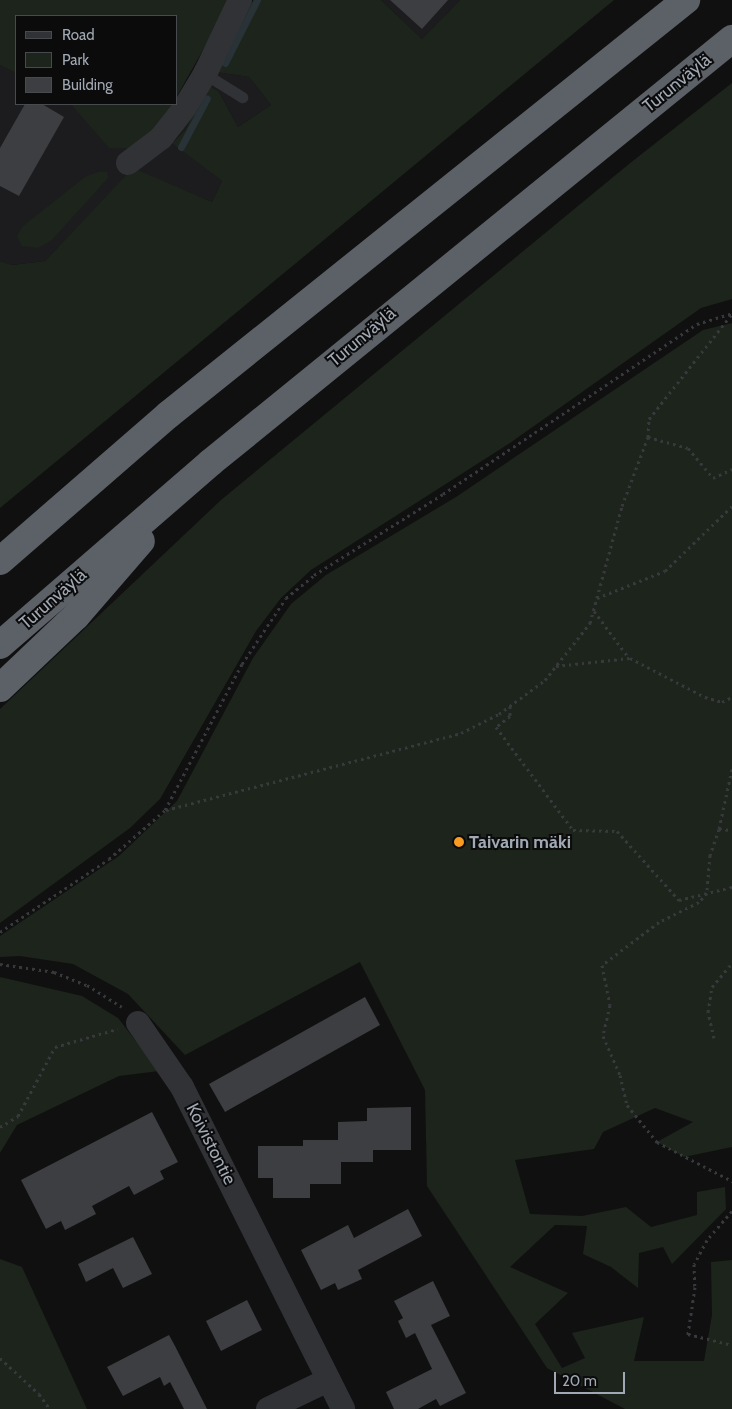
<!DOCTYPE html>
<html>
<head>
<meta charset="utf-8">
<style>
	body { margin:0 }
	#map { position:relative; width:732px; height:1409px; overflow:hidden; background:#101011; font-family:Cabin,sans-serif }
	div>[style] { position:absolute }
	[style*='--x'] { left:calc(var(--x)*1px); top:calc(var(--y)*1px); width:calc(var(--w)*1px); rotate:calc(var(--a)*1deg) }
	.built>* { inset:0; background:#1c1c1e }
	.green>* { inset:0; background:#1c241c }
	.stream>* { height:7px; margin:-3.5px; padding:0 3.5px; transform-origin:3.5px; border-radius:3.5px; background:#283237 }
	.building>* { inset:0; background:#3c3e41 }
	.path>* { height:3px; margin-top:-1.5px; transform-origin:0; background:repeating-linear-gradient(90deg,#37393d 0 2.5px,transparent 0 6.5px) }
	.lane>* { height:11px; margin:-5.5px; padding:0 5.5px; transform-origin:5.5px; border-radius:5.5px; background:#313236 }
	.street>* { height:24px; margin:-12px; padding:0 12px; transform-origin:12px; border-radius:12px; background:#313236 }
	.highway>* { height:28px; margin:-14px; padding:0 14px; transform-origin:14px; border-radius:14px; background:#5c6067 }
	.dots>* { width:14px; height:14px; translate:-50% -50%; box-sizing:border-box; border:2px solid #0b0b0c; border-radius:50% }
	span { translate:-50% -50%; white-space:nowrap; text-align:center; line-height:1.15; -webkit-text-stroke:4px #0b0b0c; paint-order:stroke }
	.street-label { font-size:18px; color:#a0a8b3 }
	.poi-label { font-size:18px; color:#a0a8b3; font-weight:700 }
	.left { translate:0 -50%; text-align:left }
	.legend { position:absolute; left:15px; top:15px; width:162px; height:90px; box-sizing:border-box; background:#0b0b0c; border:1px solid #474a4f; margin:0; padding:6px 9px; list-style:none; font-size:15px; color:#a0a8b3 }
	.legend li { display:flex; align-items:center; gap:10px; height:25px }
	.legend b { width:25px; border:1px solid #474a4f }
	.scale { position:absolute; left:554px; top:1372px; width:71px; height:22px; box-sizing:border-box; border:2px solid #a0a8b3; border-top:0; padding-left:6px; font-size:15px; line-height:18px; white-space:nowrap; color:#a0a8b3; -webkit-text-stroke:4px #0b0b0c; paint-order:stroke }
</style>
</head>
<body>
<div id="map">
	<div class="built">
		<i style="clip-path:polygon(381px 0,460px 0,422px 39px)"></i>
		<i style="clip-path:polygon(197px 62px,216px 72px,249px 77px,271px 105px,238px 127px,219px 92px,209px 85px,185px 130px,172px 142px,222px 181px,212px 202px,133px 169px,45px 261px,12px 265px,0 261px,0 65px,16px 73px,16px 104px,71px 104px,76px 107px,176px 104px)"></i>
	</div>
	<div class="green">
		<i style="clip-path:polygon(0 0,231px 0,176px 98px,176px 16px,16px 16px,16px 73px,0 65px)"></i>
		<i style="clip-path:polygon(253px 0,381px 0,422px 39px,460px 0,614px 0,0 508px,0 261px,12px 265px,45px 261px,133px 168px,212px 202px,222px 181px,172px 143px,185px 130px,209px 85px,219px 92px,238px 127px,271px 105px,249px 77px,216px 72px)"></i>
		<i style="clip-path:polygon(732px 83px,732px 299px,701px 308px,510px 443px,311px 570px,281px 598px,256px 631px,160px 799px,130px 828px,0 923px,0 709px,221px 500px,629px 164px)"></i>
		<i style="clip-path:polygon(71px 104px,173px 104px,163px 121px,130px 148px,109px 148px)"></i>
		<i style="clip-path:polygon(98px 172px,107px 172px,108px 178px,52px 240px,38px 248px,22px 246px,17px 236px,23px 226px,85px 177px)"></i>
		<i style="clip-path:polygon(732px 323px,732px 1147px,684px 1157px,657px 1142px,693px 1122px,655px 1108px,603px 1132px,594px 1149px,515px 1160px,530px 1214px,582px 1216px,626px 1207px,651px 1227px,697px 1215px,697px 1192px,725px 1187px,726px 1209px,672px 1264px,663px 1247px,639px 1253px,638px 1288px,611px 1267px,583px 1254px,587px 1226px,555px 1225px,510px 1267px,568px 1293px,535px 1324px,562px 1368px,585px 1358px,572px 1333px,644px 1317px,634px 1361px,704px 1361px,712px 1315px,711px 1262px,732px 1260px,732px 1409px,625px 1409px,547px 1368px,427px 1186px,425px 1090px,360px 962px,185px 1055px,128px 994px,73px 964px,20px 956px,0 957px,0 936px,119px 856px,177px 801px,253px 658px,291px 604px,326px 575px,456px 497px,703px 330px)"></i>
		<i style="clip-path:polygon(0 977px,82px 996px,118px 1018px,159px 1071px,119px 1076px,17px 1125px,0 1153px)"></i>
		<i style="clip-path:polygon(0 1259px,22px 1267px,87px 1409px,0 1409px)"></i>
	</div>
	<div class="stream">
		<i style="--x:225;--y:63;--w:71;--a:-63.1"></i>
		<i style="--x:181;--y:147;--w:55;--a:-62"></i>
	</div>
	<div class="building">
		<i style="clip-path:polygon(390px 0,448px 0,422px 29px)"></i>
		<i style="clip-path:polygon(25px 104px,42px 104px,64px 117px,19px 196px,0 186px,0 148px)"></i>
		<i style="clip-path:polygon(365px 997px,380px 1025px,225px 1112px,209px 1084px)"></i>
		<i style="clip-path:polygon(411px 1107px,411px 1150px,373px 1150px,373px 1162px,341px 1162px,341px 1184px,310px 1184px,310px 1198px,273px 1198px,273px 1178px,258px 1178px,258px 1146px,303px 1146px,303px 1140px,338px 1140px,338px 1122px,367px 1121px,367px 1108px)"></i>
		<i style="clip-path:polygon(152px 1112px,178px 1162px,160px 1171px,164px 1179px,134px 1195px,129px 1186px,92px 1206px,96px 1214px,65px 1230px,61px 1221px,46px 1229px,21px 1180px)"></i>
		<i style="clip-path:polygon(408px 1209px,422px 1236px,358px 1270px,362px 1279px,338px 1290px,335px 1283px,321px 1290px,301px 1250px,348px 1225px,354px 1238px)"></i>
		<i style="clip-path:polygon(133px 1237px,152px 1274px,123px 1288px,113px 1268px,86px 1282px,78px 1264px)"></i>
		<i style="clip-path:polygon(433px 1281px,450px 1316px,431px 1325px,466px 1393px,440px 1406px,436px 1399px,418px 1409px,394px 1409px,386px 1392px,432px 1369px,415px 1333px,406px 1338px,398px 1321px,403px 1318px,394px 1301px)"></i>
		<i style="clip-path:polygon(247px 1300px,262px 1330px,221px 1351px,206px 1321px)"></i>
		<i style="clip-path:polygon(169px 1335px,175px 1346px,207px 1409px,184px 1409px,170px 1382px,164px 1386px,160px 1377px,123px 1396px,107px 1367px)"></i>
	</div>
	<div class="path">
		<i style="--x:648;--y:437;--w:41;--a:15.4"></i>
		<i style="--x:688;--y:448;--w:39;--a:50"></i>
		<i style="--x:713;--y:478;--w:21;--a:-25"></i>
		<i style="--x:597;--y:598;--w:73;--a:-21.7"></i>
		<i style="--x:665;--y:571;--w:93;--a:-44.1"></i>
		<i style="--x:594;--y:611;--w:59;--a:53.3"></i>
		<i style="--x:556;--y:666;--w:74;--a:-6.2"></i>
		<i style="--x:630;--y:658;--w:85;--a:27.5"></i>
		<i style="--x:705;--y:697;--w:18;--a:16"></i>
		<i style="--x:722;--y:702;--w:11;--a:-27"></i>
		<i style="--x:510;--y:706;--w:10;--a:90"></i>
		<i style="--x:510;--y:716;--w:18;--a:142"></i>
		<i style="--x:496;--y:727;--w:129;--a:53.2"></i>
		<i style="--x:573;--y:830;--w:44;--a:1.3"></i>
		<i style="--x:617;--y:831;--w:93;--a:48.1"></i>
		<i style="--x:679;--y:900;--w:55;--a:-13.8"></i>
		<i style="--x:732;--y:769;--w:61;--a:102.2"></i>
		<i style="--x:719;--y:829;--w:28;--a:109"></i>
		<i style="--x:710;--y:855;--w:38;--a:95"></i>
		<i style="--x:707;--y:893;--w:12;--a:132"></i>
		<i style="--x:699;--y:902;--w:45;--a:153.4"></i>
		<i style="--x:659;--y:922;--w:71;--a:143"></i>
		<i style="--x:602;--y:965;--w:41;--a:78.7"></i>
		<i style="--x:610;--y:1005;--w:32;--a:103"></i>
		<i style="--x:603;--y:1036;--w:43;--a:66.4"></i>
		<i style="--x:620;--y:1075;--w:31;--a:77"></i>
		<i style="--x:627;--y:1105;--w:48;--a:51"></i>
		<i style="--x:657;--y:1142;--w:85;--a:27.5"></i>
		<i style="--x:166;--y:810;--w:305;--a:-14.6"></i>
		<i style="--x:461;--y:733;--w:42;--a:-26.6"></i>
		<i style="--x:499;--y:714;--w:57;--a:-36.5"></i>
		<i style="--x:545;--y:680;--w:73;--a:-51.7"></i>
		<i style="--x:590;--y:623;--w:121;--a:-74.7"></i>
		<i style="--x:622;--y:506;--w:74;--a:-69.4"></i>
		<i style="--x:648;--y:437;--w:18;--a:-87"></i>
		<i style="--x:649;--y:419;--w:134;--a:-51.7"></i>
		<i style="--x:719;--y:829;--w:13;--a:4"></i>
		<i style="--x:0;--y:932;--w:131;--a:-33.8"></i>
		<i style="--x:109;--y:859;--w:74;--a:-41.2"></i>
		<i style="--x:165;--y:810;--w:165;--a:-62.2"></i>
		<i style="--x:242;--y:664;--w:79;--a:-56.3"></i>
		<i style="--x:286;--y:598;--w:36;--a:-39"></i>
		<i style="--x:314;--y:575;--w:152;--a:-32.1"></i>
		<i style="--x:443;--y:494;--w:306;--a:-33.8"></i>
		<i style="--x:697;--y:324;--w:37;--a:-17"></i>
		<i style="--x:0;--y:964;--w:55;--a:8.4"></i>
		<i style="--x:54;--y:972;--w:35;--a:22"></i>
		<i style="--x:87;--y:985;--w:41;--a:32.2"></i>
		<i style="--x:714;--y:1038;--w:27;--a:-103"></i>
		<i style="--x:708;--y:1012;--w:25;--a:-81"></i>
		<i style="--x:712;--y:987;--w:31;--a:-50"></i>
		<i style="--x:0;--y:1127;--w:21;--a:-31"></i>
		<i style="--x:18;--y:1116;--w:78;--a:-61.8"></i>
		<i style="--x:55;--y:1047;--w:65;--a:-16.2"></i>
		<i style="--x:732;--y:1211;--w:38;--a:131"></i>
		<i style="--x:707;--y:1240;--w:27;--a:118"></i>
		<i style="--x:694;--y:1264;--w:23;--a:88"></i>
		<i style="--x:695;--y:1287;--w:48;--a:98.5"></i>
		<i style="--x:688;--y:1334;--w:45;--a:14"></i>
		<i style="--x:0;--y:1358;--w:53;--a:42.7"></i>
		<i style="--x:39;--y:1394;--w:19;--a:54"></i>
	</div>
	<div class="lane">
		<i style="--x:205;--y:74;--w:44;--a:31.9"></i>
	</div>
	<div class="street">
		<i style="--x:128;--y:163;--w:41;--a:-37.1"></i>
		<i style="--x:161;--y:138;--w:39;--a:-52"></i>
		<i style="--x:185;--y:107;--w:39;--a:-59"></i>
		<i style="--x:205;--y:74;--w:82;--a:-64.7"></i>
		<i style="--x:138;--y:1023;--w:78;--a:55.5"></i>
		<i style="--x:182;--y:1087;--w:360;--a:63.4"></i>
		<i style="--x:268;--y:1409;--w:67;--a:-25.8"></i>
	</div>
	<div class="highway">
		<i style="--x:0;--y:561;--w:223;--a:-41"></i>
		<i style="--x:168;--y:415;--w:664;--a:-38.7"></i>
		<i style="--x:0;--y:645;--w:278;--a:-40.9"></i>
		<i style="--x:210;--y:463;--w:673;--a:-39.09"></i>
		<i style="--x:0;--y:688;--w:105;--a:-43.5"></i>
		<i style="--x:76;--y:616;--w:99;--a:-49.1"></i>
	</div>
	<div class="dots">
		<i style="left:459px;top:842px;background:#f99b20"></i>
	</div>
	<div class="street-label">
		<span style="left:677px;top:83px;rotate:-39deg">Turunväylä</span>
		<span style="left:362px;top:337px;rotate:-40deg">Turunväylä</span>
		<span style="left:53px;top:599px;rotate:-41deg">Turunväylä</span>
		<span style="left:211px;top:1144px;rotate:63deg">Koivistontie</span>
	</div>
	<div class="poi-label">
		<span class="left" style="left:469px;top:842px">Taivarin mäki</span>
	</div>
	<ul class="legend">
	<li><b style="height:6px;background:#313236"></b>Road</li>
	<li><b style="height:14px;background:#1c241c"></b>Park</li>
	<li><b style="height:14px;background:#3c3e41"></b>Building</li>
	</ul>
	<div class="scale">20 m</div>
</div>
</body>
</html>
